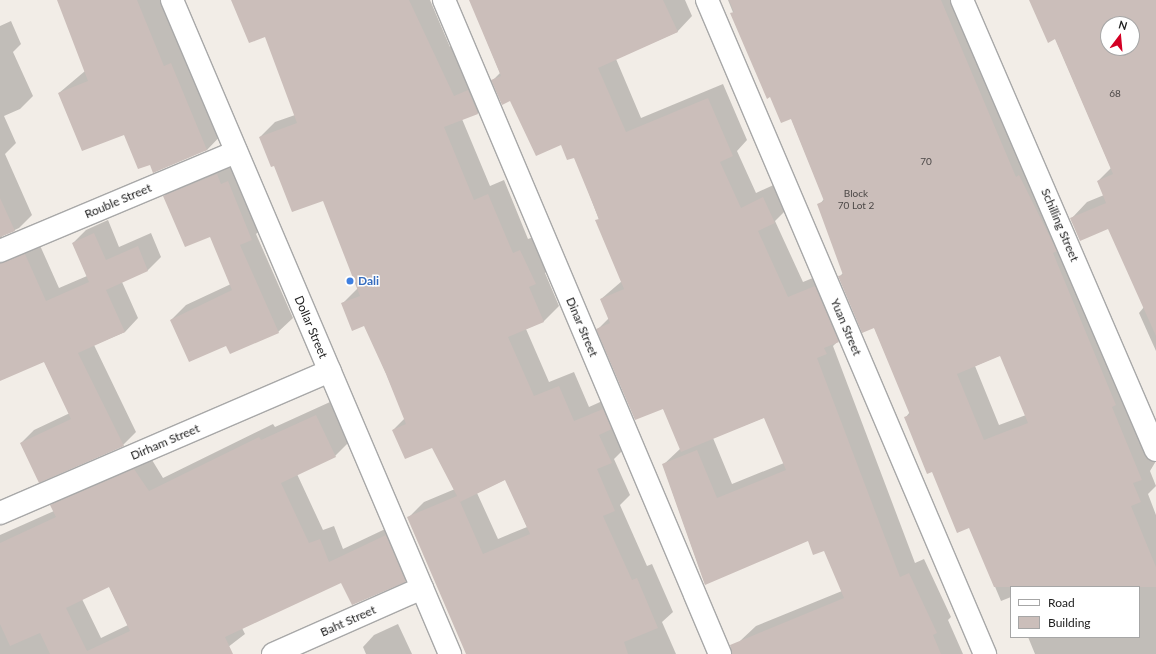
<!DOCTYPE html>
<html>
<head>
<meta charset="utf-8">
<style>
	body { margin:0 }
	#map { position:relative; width:1156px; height:654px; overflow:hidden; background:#f2ede7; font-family:Lato,sans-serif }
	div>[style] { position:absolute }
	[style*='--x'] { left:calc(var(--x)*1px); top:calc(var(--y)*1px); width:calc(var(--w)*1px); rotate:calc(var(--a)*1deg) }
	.shadow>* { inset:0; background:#0003 }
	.building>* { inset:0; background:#cbbeba }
	.roads { filter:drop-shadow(1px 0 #a8a8a8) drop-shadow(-1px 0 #a8a8a8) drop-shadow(0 1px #a8a8a8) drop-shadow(0 -1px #a8a8a8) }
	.minor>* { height:22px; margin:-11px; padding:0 11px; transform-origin:11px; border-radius:11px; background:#fff }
	.tertiary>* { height:22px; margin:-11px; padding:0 11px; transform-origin:11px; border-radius:11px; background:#fff }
	.dots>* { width:11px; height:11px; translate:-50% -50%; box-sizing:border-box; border:2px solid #fff; border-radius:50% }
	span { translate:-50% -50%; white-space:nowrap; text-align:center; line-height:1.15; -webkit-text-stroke:3px #fff; paint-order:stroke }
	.number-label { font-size:10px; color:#4c4847 }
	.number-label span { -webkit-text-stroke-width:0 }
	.street-label { font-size:12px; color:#212121 }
	.shop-label { font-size:12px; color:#366cbe; font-weight:700 }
	.left { translate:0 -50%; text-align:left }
	.legend { position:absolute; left:1010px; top:586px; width:130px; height:52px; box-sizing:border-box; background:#fff; border:1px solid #a6a6a6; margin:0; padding:5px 7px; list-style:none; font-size:12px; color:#212121 }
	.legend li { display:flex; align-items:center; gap:8px; height:20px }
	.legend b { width:20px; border:1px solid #a6a6a6 }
	.north { position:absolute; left:1100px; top:16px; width:40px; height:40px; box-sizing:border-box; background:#fff; border:1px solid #a6a6a6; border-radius:50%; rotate:16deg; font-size:11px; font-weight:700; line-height:16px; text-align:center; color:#212121 }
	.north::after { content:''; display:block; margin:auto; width:14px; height:18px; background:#d30024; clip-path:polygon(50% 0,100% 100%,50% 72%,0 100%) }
</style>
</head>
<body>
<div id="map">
	<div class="shadow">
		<i style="clip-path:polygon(59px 0,165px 0,226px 130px,207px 150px,150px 164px,124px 133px,59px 93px,85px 71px)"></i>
		<i style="clip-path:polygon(evenodd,232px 0,430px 0,450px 47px,455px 45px,493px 98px,478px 113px,462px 119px,490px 186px,504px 180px,528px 239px,536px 236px,550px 268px,545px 273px,559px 306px,544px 321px,526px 329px,549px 382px,574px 372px,589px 407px,618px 394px,626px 447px,614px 459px,630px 495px,620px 505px,647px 566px,652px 564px,673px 612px,662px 622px,676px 654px,474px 654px,408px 518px,424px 502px,455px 489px,433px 447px,393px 430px,405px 418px,365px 324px,342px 304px,358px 288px,324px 199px,275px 165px,260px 137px,275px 122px,295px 115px,266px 35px,232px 0,506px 479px,527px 527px,498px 539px,477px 493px,506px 479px)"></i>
		<i style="clip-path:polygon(evenodd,470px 0,685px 0,692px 16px,677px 32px,616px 59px,641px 118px,723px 84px,747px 140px,737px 151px,756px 193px,778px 183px,789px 207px,775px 221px,803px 282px,830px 271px,854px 326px,833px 346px,915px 563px,924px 559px,951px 617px,948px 620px,963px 654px,746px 654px,740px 641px,756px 626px,842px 591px,825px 549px,808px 540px,705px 584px,663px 465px,681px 448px,663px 408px,598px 329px,609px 318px,601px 299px,622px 281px,575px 156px,493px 80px,500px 73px,470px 0,765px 417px,784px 463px,732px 484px,713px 438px,765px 417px)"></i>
		<i style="clip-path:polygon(evenodd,728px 0,963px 0,1156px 461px,1150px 471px,1156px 486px,1148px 494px,1156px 515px,1156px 654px,1035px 654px,1028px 637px,1139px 637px,1139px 587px,1011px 587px,1011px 597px,1001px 601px,970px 527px,932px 471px,905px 418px,910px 412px,874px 327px,839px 277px,843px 273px,819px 205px,824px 199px,791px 118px,770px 96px,767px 97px,728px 0,1001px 355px,1026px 415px,999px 425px,975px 366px,1001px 355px)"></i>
		<i style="clip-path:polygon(evenodd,1030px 0,1156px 0,1156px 351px,1139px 313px,1144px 307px,1109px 227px,1071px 219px,1087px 202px,1104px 195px,1098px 181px,1111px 168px,1055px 38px,1030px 0,1108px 24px,1132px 24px,1132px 48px,1108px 48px,1108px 24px)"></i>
		<i style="clip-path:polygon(11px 21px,21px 44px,13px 52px,33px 96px,20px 109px,4px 116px,16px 143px,5px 154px,32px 215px,19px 228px,2px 236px,1px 243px,38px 241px,59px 288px,87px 276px,73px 243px,86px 230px,108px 220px,119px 247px,151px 233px,161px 257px,148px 270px,122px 282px,138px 318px,125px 332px,94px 345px,136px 432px,123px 445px,21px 443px,34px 430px,70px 413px,44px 361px,0 380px,0 26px)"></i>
		<i style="clip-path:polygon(232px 160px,266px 224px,256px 234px,293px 318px,278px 332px,226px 344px,171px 320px,186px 305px,231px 284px,211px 235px,164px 196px,179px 182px)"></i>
		<i style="clip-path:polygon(evenodd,330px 402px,349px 442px,335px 456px,297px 474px,323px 530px,334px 526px,343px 549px,400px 522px,419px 567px,405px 581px,341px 581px,242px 628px,245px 634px,219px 654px,0 654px,0 535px,54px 511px,51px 505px,65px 491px,149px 455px,163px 478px,273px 424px,275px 427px,330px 402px,109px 586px,128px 625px,101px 638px,82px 599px,109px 586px)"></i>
		<i style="clip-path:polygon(398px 624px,412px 654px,366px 654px,363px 647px,374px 635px)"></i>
	</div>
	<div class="building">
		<i style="clip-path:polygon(57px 0,137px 0,164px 66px,171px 63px,207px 150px,153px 173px,150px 165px,138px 169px,124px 135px,82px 151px,58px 93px,88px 81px)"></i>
		<i style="clip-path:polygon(evenodd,231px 0,409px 0,454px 96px,468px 90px,478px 114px,444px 127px,474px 200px,488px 194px,513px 253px,520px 250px,536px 284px,529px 287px,544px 322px,508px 337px,534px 396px,559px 386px,574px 421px,603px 409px,612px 429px,599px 435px,612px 463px,597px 469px,615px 511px,603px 516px,632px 580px,637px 578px,658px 628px,624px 642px,628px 654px,466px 654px,407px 517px,457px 496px,432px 448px,405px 459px,392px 430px,406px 424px,386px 374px,364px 326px,352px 331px,341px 303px,360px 296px,323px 201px,292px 212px,274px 166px,271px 167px,259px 137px,297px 123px,265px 37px,249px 43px,231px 0,505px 480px,530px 534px,483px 554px,458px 497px,460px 502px,505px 480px)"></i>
		<i style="clip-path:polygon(469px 0,663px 0,678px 32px,598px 68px,626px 132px,708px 98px,733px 156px,720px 162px,741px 208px,763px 197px,775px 223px,758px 231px,788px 297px,815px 286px,839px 342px,824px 348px,827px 354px,817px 358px,900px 577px,909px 573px,937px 633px,933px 635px,941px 654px,732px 654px,730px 645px,844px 598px,824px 551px,813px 555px,808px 541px,705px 585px,662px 464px,697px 450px,717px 498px,786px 470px,764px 418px,681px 452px,663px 409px,635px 420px,596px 329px,610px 323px,600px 299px,624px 289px,595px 220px,599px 219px,574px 158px,567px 160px,561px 145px,536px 156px,510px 101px,502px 105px,491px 80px,501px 76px)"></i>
		<i style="clip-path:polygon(evenodd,729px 0,941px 0,1016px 177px,1019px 175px,1057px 251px,1053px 253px,1116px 405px,1112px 407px,1142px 480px,1133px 483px,1141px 502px,1131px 506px,1156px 567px,1156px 587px,994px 587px,969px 528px,957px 533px,932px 472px,927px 474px,904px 417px,910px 415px,874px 328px,862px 333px,838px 276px,843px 275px,817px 204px,824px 201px,791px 119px,781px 123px,770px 97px,767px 99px,730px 13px,734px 12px,729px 0,1000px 356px,1028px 423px,984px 440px,957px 374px,1000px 356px)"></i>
		<i style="clip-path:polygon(evenodd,1029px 0,1156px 0,1156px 336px,1108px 229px,1080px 241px,1070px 218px,1106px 203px,1097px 181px,1113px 174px,1055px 39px,1048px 43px,1029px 0,1108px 24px,1132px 24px,1132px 48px,1108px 48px,1108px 24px)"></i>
		<i style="clip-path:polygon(217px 174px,221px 184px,228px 181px,252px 240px,240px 245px,279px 333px,230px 354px,226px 346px,189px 362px,170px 320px,232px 290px,210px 237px,185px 247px,163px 196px)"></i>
		<i style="clip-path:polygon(0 198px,15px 231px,0 237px)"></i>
		<i style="clip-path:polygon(94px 233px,106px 260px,138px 246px,148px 271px,106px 290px,125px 332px,78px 353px,124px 446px,39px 483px,20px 443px,71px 419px,44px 362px,0 381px,0 263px,25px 254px,46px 301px,89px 282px,72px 243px)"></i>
		<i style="clip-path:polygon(evenodd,316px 415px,336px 457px,281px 483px,309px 543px,320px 539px,329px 562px,386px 535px,406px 582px,352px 605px,341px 583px,225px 637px,233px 654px,50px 654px,40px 633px,10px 646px,0 624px,0 543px,56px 517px,50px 505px,134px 469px,149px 491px,259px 437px,261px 440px,316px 415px,109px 587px,130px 631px,87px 651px,66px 608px,109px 587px)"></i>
	</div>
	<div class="roads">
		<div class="minor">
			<i style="--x:444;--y:0;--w:710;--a:67.12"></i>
			<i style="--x:707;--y:0;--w:711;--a:66.97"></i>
			<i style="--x:962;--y:0;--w:490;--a:66.7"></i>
			<i style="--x:0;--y:251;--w:256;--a:-22.8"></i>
			<i style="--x:0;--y:513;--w:359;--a:-23.3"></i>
			<i style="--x:273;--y:654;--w:163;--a:-23.9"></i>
		</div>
		<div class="tertiary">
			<i style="--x:172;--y:0;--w:711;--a:66.97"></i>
		</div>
	</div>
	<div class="dots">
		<i style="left:350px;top:281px;background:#3f7fe0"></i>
	</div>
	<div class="number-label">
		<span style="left:1115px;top:94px">68</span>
		<span style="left:926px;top:162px">70</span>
		<span style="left:856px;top:199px">Block<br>70 Lot 2</span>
	</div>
	<div class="street-label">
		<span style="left:118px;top:201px;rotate:-23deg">Rouble Street</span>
		<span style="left:1060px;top:225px;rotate:67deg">Schilling Street</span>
		<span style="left:311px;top:327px;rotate:67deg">Dollar Street</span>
		<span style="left:582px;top:327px;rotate:67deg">Dinar Street</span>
		<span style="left:846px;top:327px;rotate:67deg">Yuan Street</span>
		<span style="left:165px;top:442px;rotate:-23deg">Dirham Street</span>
		<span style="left:348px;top:621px;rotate:-24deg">Baht Street</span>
	</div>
	<div class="shop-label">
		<span class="left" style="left:358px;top:281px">Dali</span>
	</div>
	<ul class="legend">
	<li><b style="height:5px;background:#fff"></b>Road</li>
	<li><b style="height:11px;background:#cbbeba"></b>Building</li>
	</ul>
	<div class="north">N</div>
</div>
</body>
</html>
